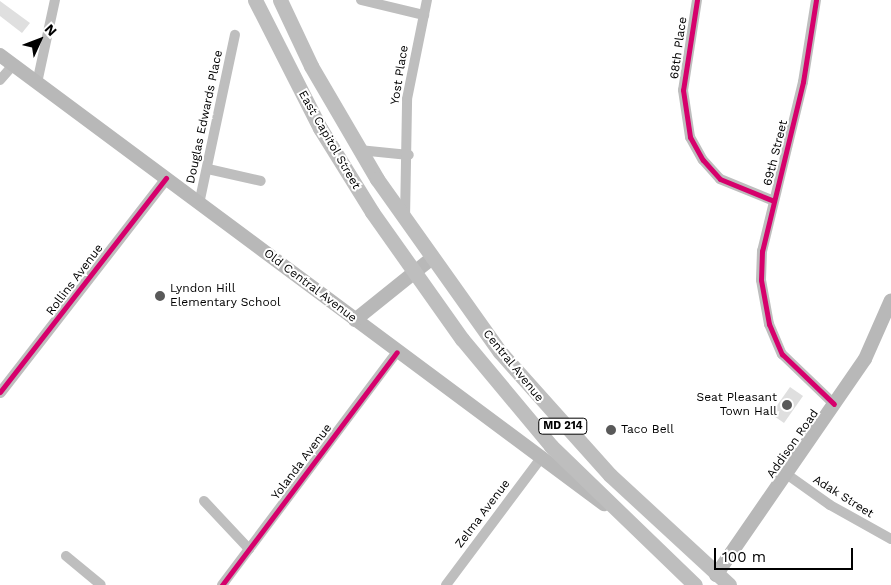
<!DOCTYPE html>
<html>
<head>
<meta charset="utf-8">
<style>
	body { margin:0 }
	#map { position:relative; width:891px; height:585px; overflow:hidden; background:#fff; font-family:"Work Sans",sans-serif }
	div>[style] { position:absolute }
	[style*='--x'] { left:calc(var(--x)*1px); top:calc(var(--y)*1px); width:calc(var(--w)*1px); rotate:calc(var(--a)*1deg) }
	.building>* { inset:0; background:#dfdfdf }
	.minor>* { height:10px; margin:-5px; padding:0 5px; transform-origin:5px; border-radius:5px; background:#bebebe }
	.tertiary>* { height:11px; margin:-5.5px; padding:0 5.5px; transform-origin:5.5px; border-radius:5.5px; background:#bebebe }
	.secondary>* { height:14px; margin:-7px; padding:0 7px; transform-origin:7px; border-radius:7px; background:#b8b8b8 }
	.primary>* { height:15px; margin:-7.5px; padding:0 7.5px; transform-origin:7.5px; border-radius:7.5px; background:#bebebe }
	.cycleway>* { height:5px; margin:-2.5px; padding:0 2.5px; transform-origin:2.5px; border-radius:2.5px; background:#d6006c }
	.dots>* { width:14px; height:14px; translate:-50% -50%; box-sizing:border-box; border:2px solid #fff; border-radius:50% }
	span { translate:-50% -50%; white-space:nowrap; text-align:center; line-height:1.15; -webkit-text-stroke:4px #fff; paint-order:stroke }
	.shield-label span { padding:1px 4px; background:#fff; border:1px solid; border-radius:4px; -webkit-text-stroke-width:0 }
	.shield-label { font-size:11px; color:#000; font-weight:700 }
	.street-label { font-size:12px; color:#000 }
	.poi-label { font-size:12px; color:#000 }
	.left { translate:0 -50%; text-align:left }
	.right { translate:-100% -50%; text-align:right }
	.north { position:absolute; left:15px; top:15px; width:50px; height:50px; -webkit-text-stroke:4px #fff; paint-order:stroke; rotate:47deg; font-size:14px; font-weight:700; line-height:20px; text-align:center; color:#000 }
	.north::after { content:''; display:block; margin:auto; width:18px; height:22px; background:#000; clip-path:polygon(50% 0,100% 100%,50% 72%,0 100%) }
	.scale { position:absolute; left:714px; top:548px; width:139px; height:22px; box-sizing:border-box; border:2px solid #000; border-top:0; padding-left:6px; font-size:15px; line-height:18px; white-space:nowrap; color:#000; -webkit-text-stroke:4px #fff; paint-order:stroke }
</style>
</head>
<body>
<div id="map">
	<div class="building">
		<i style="clip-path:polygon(0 1px,30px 23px,22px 33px,0 16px)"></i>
		<i style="clip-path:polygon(790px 387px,803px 396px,784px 423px,771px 414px)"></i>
	</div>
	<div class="minor">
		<i style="--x:361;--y:0;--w:65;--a:13.4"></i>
		<i style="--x:697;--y:0;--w:91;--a:98.8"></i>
		<i style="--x:683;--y:90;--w:48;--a:81.5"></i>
		<i style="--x:690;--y:137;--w:26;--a:61"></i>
		<i style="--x:703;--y:160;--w:25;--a:48"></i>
		<i style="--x:720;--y:179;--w:58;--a:22.2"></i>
		<i style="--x:816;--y:0;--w:83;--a:99"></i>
		<i style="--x:803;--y:82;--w:174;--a:103.6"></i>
		<i style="--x:762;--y:251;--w:29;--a:92"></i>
		<i style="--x:761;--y:280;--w:45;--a:79.7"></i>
		<i style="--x:769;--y:324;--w:33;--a:67"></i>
		<i style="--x:782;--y:354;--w:72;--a:43.9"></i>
		<i style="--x:0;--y:80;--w:20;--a:-49"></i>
		<i style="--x:37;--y:83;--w:85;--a:-77.8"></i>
		<i style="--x:359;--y:150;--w:50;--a:5.7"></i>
		<i style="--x:208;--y:169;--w:54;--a:12.8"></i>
		<i style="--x:199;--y:204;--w:173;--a:-78"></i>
		<i style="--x:405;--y:219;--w:120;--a:-89"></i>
		<i style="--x:407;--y:99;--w:101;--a:-78.6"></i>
		<i style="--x:785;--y:473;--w:55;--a:35.4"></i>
		<i style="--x:830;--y:505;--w:70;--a:29.1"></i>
		<i style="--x:204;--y:501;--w:66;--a:46.8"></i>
		<i style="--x:66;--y:556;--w:45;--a:39.6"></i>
		<i style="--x:222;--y:585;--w:291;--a:-53.1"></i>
		<i style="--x:446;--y:585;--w:159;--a:-53.2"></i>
	</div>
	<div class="tertiary">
		<i style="--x:0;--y:392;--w:271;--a:-52.2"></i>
	</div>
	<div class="secondary">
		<i style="--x:0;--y:55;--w:753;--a:36.63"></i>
		<i style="--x:355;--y:320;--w:97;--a:-38.8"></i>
		<i style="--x:716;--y:575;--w:262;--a:-55.4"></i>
		<i style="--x:865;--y:359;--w:64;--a:-66.2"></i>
	</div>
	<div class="primary">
		<i style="--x:255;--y:0;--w:144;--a:63.1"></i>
		<i style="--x:320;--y:128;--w:99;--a:58.2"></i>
		<i style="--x:372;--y:212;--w:156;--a:54.7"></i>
		<i style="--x:462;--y:339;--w:139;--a:50.2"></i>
		<i style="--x:551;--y:446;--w:200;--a:44"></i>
		<i style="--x:280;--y:0;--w:73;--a:64.8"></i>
		<i style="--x:311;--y:66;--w:131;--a:59.7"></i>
		<i style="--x:377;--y:179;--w:212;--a:54.6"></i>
		<i style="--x:500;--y:352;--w:165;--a:48.2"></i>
		<i style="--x:610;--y:475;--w:162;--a:42.7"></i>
	</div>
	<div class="cycleway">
		<i style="--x:697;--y:0;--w:91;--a:98.8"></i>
		<i style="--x:683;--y:90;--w:48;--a:81.5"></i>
		<i style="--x:690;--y:137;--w:26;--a:61"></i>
		<i style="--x:703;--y:160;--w:25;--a:48"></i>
		<i style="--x:720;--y:179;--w:58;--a:22.2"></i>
		<i style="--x:816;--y:0;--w:83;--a:99"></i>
		<i style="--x:803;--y:82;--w:174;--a:103.6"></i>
		<i style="--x:762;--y:251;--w:29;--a:92"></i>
		<i style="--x:761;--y:280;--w:45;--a:79.7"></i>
		<i style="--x:769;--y:324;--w:33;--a:67"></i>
		<i style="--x:782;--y:354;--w:72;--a:43.9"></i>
		<i style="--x:0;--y:392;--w:271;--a:-52.2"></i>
		<i style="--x:222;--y:585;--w:291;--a:-53.1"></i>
	</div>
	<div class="dots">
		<i style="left:160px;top:296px;background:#595959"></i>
		<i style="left:787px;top:405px;background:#595959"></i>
		<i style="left:611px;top:430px;background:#595959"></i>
	</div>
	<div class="shield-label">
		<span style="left:563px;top:426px">MD 214</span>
	</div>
	<div class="street-label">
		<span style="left:679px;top:48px;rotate:-82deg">68th Place</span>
		<span style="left:400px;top:75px;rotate:-81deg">Yost Place</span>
		<span style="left:205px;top:117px;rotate:-78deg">Douglas Edwards Place</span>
		<span style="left:329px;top:140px;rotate:60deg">East Capitol Street</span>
		<span style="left:776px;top:153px;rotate:-76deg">69th Street</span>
		<span style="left:75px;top:280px;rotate:-53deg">Rollins Avenue</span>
		<span style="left:310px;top:286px;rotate:37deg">Old Central Avenue</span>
		<span style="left:513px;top:366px;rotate:51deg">Central Avenue</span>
		<span style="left:793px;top:444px;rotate:-55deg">Addison Road</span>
		<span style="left:302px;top:462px;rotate:-53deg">Yolanda Avenue</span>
		<span style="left:843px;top:497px;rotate:32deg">Adak Street</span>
		<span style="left:483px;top:514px;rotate:-53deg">Zelma Avenue</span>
	</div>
	<div class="poi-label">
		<span class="left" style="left:170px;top:296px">Lyndon Hill<br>Elementary School</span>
		<span class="right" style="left:777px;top:405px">Seat Pleasant<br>Town Hall</span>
		<span class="left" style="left:621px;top:430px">Taco Bell</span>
	</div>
	<div class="north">N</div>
	<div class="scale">100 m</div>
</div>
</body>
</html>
